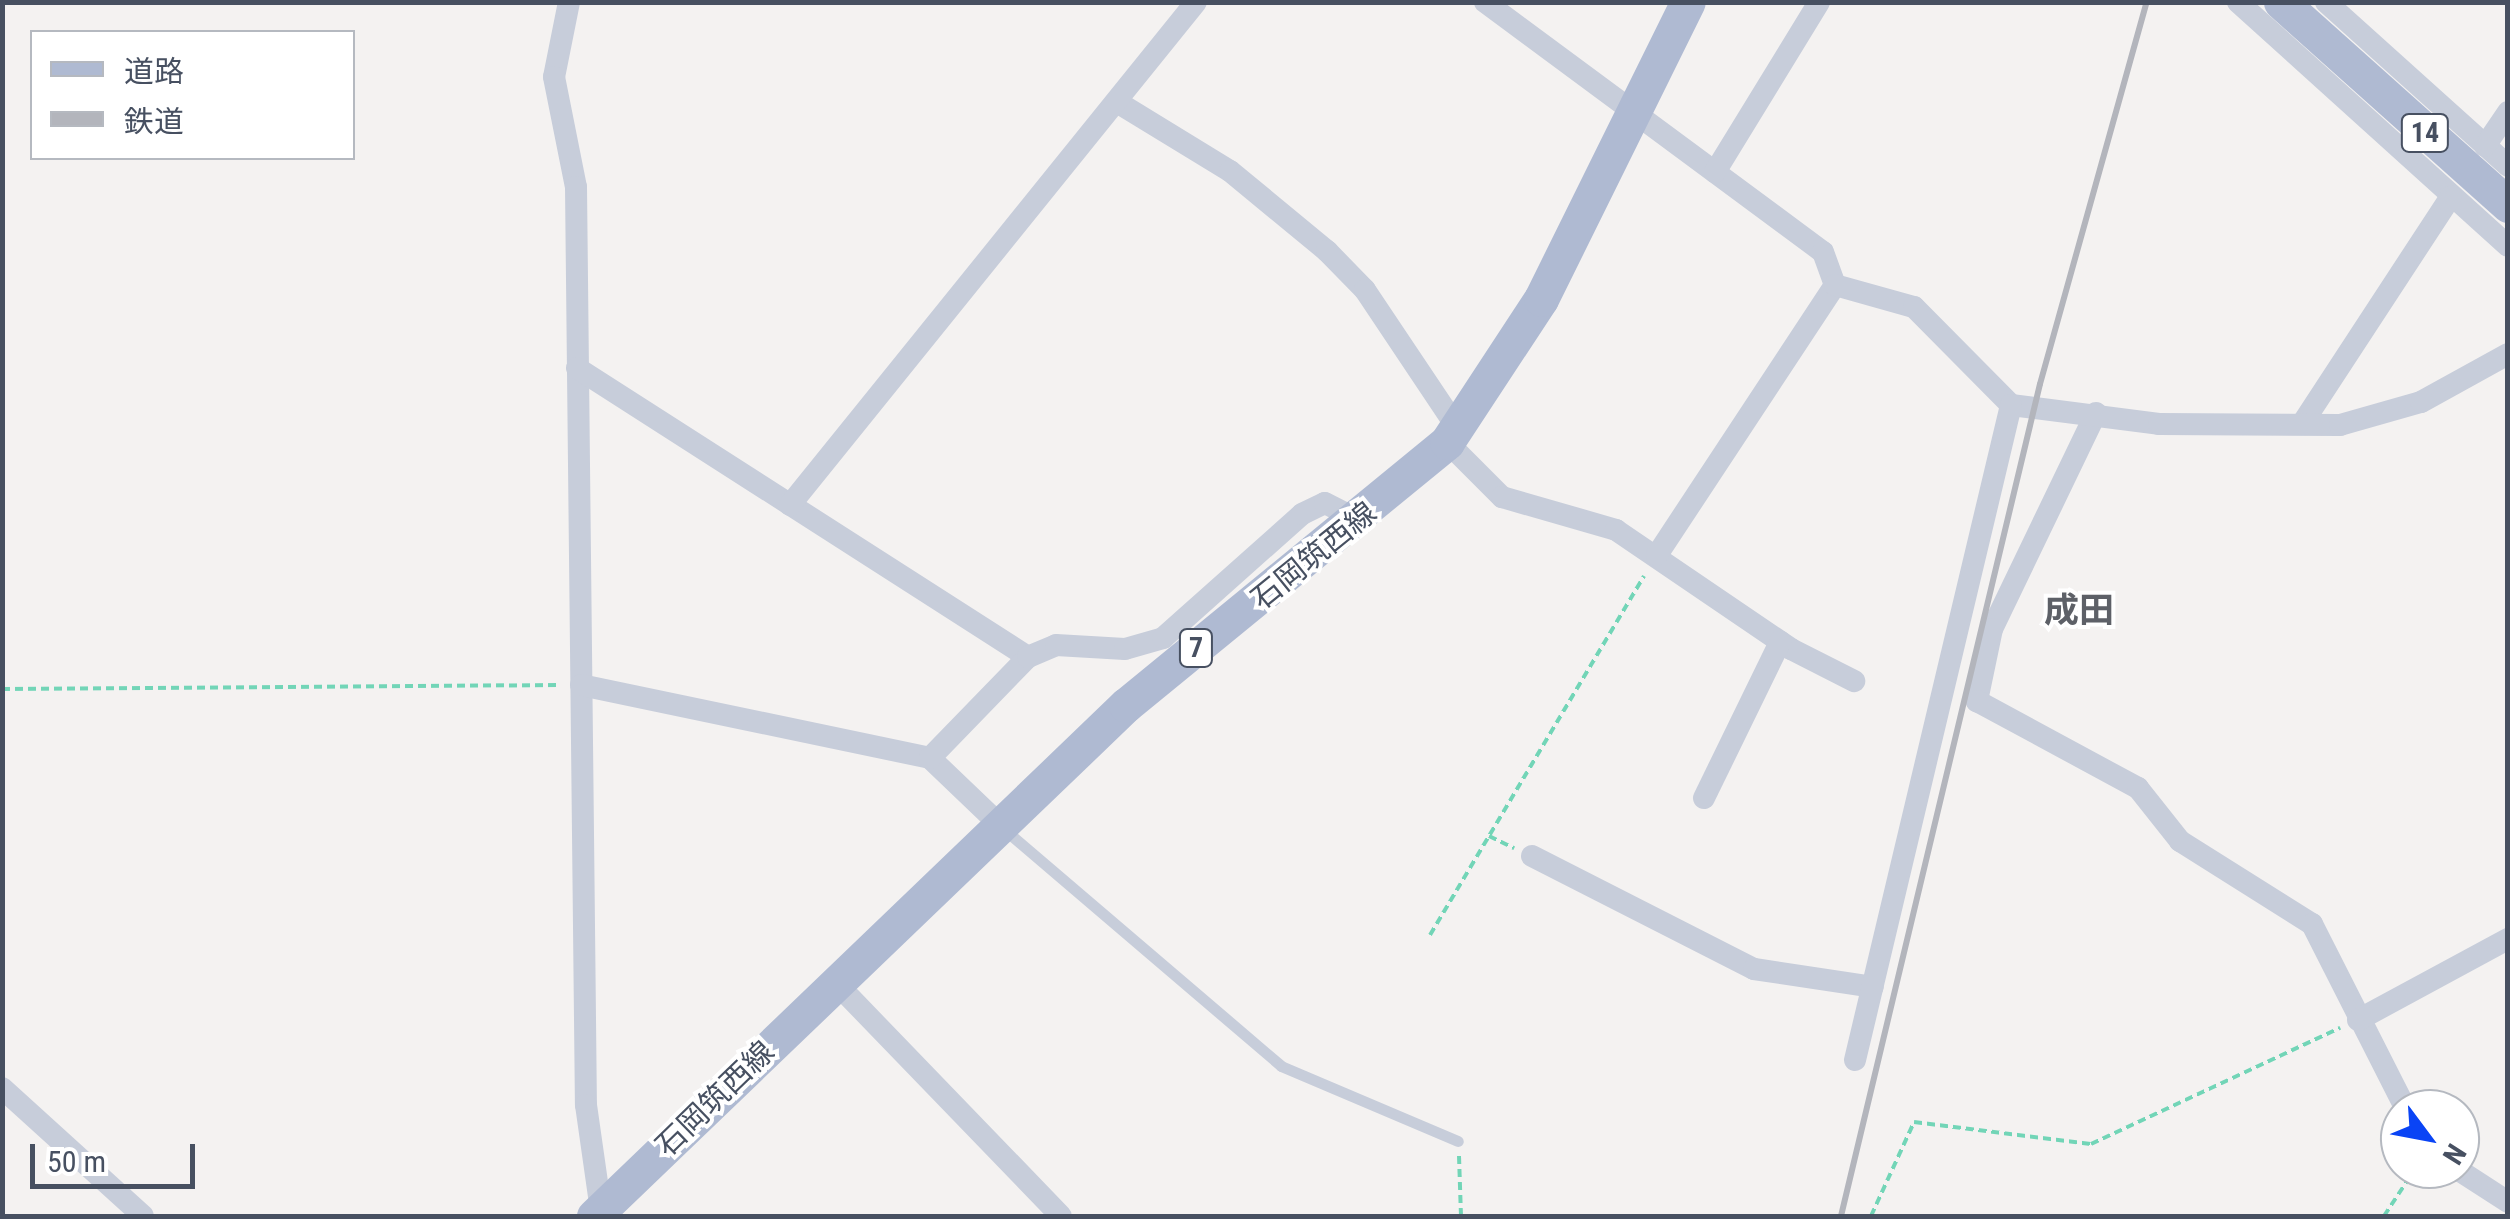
<!DOCTYPE html>
<html>
<head>
<meta charset="utf-8">
<style>
	body { margin:0 }
	#map { position:relative; width:2510px; height:1219px; overflow:hidden; background:#f4f2f1; font-family:"Roboto Condensed","Noto Sans JP",sans-serif }
	div>[style] { position:absolute }
	[style*='--x'] { left:calc(var(--x)*1px); top:calc(var(--y)*1px); width:calc(var(--w)*1px); rotate:calc(var(--a)*1deg) }
	.stream>* { height:6px; margin:-3px; padding:0 3px; transform-origin:3px; border-radius:3px; background:#87c8f4 }
	.path>* { height:4px; margin-top:-2px; transform-origin:0; background:repeating-linear-gradient(90deg,#72d5b7 0 8px,transparent 0 13px) }
	.lane>* { height:11px; margin:-5.5px; padding:0 5.5px; transform-origin:5.5px; border-radius:5.5px; background:#c7cdda }
	.street>* { height:22px; margin:-11px; padding:0 11px; transform-origin:11px; border-radius:11px; background:#c7cdda }
	.primary>* { height:35px; margin:-17.5px; padding:0 17.5px; transform-origin:17.5px; border-radius:17.5px; background:#afbad2 }
	.rail>* { height:6px; margin:-3px; padding:0 3px; transform-origin:3px; border-radius:3px; background:#b3b5bc }
	span { translate:-50% -50%; white-space:nowrap; text-align:center; line-height:1.15; -webkit-text-stroke:8px #fff; paint-order:stroke }
	.shield-label span { padding:2px 8px; background:#fff; border:2px solid; border-radius:8px; -webkit-text-stroke-width:0 }
	.shield-label { font-size:28px; color:#475061; font-weight:700 }
	.street-label { font-size:30px; color:#475061 }
	.quarter-label { font-size:35px; color:#5d6067; font-weight:700 }
	.frame { position:absolute; inset:0; border:5px solid #475061; pointer-events:none }
	.legend { position:absolute; left:30px; top:30px; width:325px; height:130px; box-sizing:border-box; background:#fff; border:2px solid #b5b9c0; margin:0; padding:12px 18px; list-style:none; font-size:30px; color:#475061 }
	.legend li { display:flex; align-items:center; gap:20px; height:50px }
	.legend b { width:50px; border:2px solid #b5b9c0 }
	.north { position:absolute; left:2380px; top:1089px; width:100px; height:100px; box-sizing:border-box; background:#fff; border:2px solid #b5b9c0; border-radius:50%; rotate:122deg; font-size:28px; font-weight:700; line-height:40px; text-align:center; color:#475061 }
	.north::after { content:''; display:block; margin:auto; width:35px; height:45px; background:#0a44f5; clip-path:polygon(50% 0,100% 100%,50% 72%,0 100%) }
	.scale { position:absolute; left:30px; top:1144px; width:165px; height:45px; box-sizing:border-box; border:5px solid #475061; border-top:0; padding-left:12px; font-size:30px; line-height:35px; white-space:nowrap; color:#475061; -webkit-text-stroke:8px #fff; paint-order:stroke }
</style>
</head>
<body>
<div id="map">
	<div class="stream">
		<i style="--x:2508;--y:135;--w:9;--a:90"></i>
	</div>
	<div class="path">
		<i style="--x:2;--y:689;--w:556;--a:-0.41"></i>
		<i style="--x:1489;--y:836;--w:28;--a:26"></i>
		<i style="--x:1430;--y:935;--w:418;--a:-59.2"></i>
		<i style="--x:1459;--y:1156;--w:60;--a:88.1"></i>
		<i style="--x:1871;--y:1216;--w:103;--a:-65.4"></i>
		<i style="--x:1914;--y:1122;--w:178;--a:7.1"></i>
		<i style="--x:2091;--y:1144;--w:275;--a:-25"></i>
		<i style="--x:2384;--y:1216;--w:56;--a:-56.6"></i>
	</div>
	<div class="lane">
		<i style="--x:1005;--y:830;--w:363;--a:40.5"></i>
		<i style="--x:1281;--y:1066;--w:192;--a:23"></i>
	</div>
	<div class="street">
		<i style="--x:569;--y:2;--w:76;--a:101.3"></i>
		<i style="--x:554;--y:77;--w:112;--a:78.7"></i>
		<i style="--x:576;--y:187;--w:918;--a:89.38"></i>
		<i style="--x:586;--y:1105;--w:106;--a:81.9"></i>
		<i style="--x:1485;--y:2;--w:420;--a:36.5"></i>
		<i style="--x:1823;--y:252;--w:35;--a:70"></i>
		<i style="--x:2238;--y:2;--w:364;--a:42.1"></i>
		<i style="--x:2326;--y:2;--w:245;--a:42"></i>
		<i style="--x:1117;--y:102;--w:132;--a:31.4"></i>
		<i style="--x:1230;--y:171;--w:126;--a:39.5"></i>
		<i style="--x:1327;--y:251;--w:54;--a:45.7"></i>
		<i style="--x:1365;--y:290;--w:167;--a:56.2"></i>
		<i style="--x:2485;--y:146;--w:41;--a:-55.9"></i>
		<i style="--x:1715;--y:172;--w:199;--a:-58.5"></i>
		<i style="--x:577;--y:368;--w:536;--a:32.65"></i>
		<i style="--x:2096;--y:413;--w:240;--a:115.7"></i>
		<i style="--x:1992;--y:629;--w:74;--a:101.8"></i>
		<i style="--x:1977;--y:701;--w:183;--a:28.4"></i>
		<i style="--x:2138;--y:788;--w:68;--a:51.6"></i>
		<i style="--x:2180;--y:841;--w:156;--a:32.2"></i>
		<i style="--x:2312;--y:924;--w:208;--a:63.1"></i>
		<i style="--x:2302;--y:424;--w:272;--a:-56.8"></i>
		<i style="--x:1447;--y:442;--w:78;--a:45"></i>
		<i style="--x:1502;--y:497;--w:119;--a:16.1"></i>
		<i style="--x:1616;--y:530;--w:212;--a:34.2"></i>
		<i style="--x:1791;--y:649;--w:71;--a:26.9"></i>
		<i style="--x:790;--y:505;--w:646;--a:-51.09"></i>
		<i style="--x:1657;--y:555;--w:323;--a:-56.6"></i>
		<i style="--x:1835;--y:285;--w:82;--a:15.6"></i>
		<i style="--x:1914;--y:307;--w:138;--a:45.3"></i>
		<i style="--x:2011;--y:405;--w:149;--a:7.3"></i>
		<i style="--x:2159;--y:424;--w:181;--a:0.3"></i>
		<i style="--x:2340;--y:425;--w:84;--a:-15.9"></i>
		<i style="--x:2421;--y:402;--w:99;--a:-28.9"></i>
		<i style="--x:581;--y:685;--w:357;--a:11.8"></i>
		<i style="--x:930;--y:758;--w:94;--a:43.7"></i>
		<i style="--x:930;--y:758;--w:141;--a:-45.9"></i>
		<i style="--x:1028;--y:657;--w:30;--a:-23"></i>
		<i style="--x:1056;--y:645;--w:69;--a:3.3"></i>
		<i style="--x:1125;--y:649;--w:40;--a:-16"></i>
		<i style="--x:1163;--y:638;--w:186;--a:-41.7"></i>
		<i style="--x:1302;--y:514;--w:25;--a:-26"></i>
		<i style="--x:1325;--y:503;--w:38;--a:27"></i>
		<i style="--x:1704;--y:798;--w:174;--a:-64"></i>
		<i style="--x:1532;--y:856;--w:249;--a:27"></i>
		<i style="--x:1754;--y:969;--w:120;--a:8.6"></i>
		<i style="--x:835;--y:982;--w:325;--a:46"></i>
		<i style="--x:2358;--y:1020;--w:170;--a:-28.4"></i>
		<i style="--x:1855;--y:1060;--w:673;--a:-76.6"></i>
		<i style="--x:2;--y:1088;--w:190;--a:42.2"></i>
		<i style="--x:2457;--y:1169;--w:61;--a:32.9"></i>
	</div>
	<div class="primary">
		<i style="--x:2281;--y:2;--w:305;--a:41.8"></i>
		<i style="--x:594;--y:1216;--w:738;--a:-43.85"></i>
		<i style="--x:1126;--y:705;--w:415;--a:-39.3"></i>
		<i style="--x:1447;--y:442;--w:171;--a:-56.7"></i>
		<i style="--x:1541;--y:299;--w:331;--a:-63.7"></i>
	</div>
	<div class="rail">
		<i style="--x:1841;--y:1216;--w:855;--a:-76.55"></i>
		<i style="--x:2040;--y:384;--w:397;--a:-74.4"></i>
	</div>
	<div class="shield-label">
		<span style="left:2425px;top:133px">14</span>
		<span style="left:1196px;top:648px">7</span>
	</div>
	<div class="street-label">
		<span style="left:1314px;top:556px;rotate:-39deg">石岡筑西線</span>
		<span style="left:715px;top:1099px;rotate:-44deg">石岡筑西線</span>
	</div>
	<div class="quarter-label">
		<span style="left:2079px;top:611px">成田</span>
	</div>
	<div class="frame"></div>
	<ul class="legend">
	<li><b style="height:12px;background:#afbad2"></b>道路</li>
	<li><b style="height:12px;background:#b3b5bc"></b>鉄道</li>
	</ul>
	<div class="north">N</div>
	<div class="scale">50 m</div>
</div>
</body>
</html>
